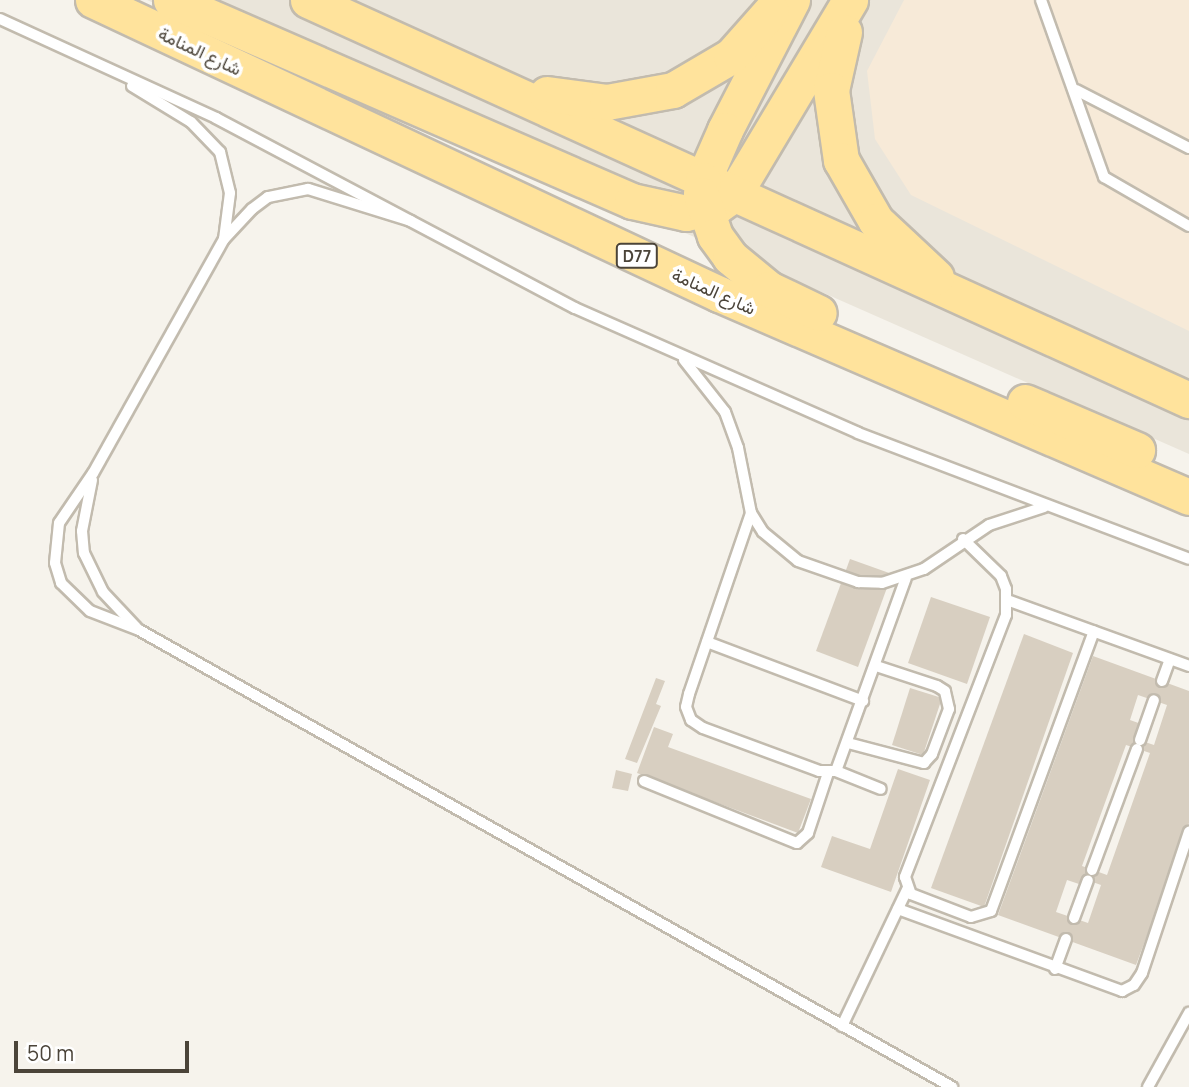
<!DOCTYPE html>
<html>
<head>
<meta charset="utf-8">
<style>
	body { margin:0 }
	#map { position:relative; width:1189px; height:1087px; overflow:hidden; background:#f6f3ec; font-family:Manrope,Vazirmatn,sans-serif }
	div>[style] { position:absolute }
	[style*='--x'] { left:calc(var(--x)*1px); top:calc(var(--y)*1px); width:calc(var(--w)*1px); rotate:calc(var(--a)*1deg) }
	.residential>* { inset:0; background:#eae5da }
	.commercial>* { inset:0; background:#f7ead8 }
	.building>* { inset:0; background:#d8cfc1 }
	.roads { filter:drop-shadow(2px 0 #c2bbae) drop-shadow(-2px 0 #c2bbae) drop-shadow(0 2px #c2bbae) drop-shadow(0 -2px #c2bbae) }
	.service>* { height:10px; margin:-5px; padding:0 5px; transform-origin:5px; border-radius:5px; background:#fff }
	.primary>* { height:35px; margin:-17.5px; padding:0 17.5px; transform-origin:17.5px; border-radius:17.5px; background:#ffe39c }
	span { translate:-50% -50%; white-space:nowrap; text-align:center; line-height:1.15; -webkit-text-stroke:7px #fff; paint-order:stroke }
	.shield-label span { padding:2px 5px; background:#fff; border:2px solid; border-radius:5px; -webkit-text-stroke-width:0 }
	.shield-label { font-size:16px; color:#4b4439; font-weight:700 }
	.street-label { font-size:18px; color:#4b4439 }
	.scale { position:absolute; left:14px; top:1041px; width:175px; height:32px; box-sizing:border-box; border:4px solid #4b4439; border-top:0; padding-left:9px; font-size:21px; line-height:24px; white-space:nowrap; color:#4b4439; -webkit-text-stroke:5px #fff; paint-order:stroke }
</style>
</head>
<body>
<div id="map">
	<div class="residential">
		<i style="clip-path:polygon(147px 0,1189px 0,1189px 454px,826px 294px)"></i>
	</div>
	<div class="commercial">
		<i style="clip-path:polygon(904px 0,1189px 0,1189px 331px,911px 195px,875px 139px,867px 71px)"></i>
	</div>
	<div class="building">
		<i style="clip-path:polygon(850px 559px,892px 574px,858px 667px,816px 651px)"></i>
		<i style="clip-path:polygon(931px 597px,990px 617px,967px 684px,908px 663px)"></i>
		<i style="clip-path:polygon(1024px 634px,1073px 653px,984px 907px,931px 888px)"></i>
		<i style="clip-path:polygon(evenodd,1093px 656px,1189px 691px,1189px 823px,1136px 965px,998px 915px,1093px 656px,1138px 695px,1167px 705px,1154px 745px,1139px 740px,1144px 725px,1130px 720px,1138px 695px,1093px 656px,1126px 745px,1150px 753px,1107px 875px,1082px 866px,1126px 745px,1093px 656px,1067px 880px,1085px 886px,1087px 880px,1101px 885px,1088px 923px,1056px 912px,1067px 880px)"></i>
		<i style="clip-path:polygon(656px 678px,665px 681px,656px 704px,661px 706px,637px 763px,625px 759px)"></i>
		<i style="clip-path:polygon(910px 688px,942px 698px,923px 755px,892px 745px)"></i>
		<i style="clip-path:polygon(654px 727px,673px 734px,668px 747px,811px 799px,798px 833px,637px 773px)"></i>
		<i style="clip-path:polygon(898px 769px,930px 780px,891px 892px,821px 867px,832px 836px,870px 849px)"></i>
		<i style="clip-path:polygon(616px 770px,632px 774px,628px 791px,612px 788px)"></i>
	</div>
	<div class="roads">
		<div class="service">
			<i style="--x:1041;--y:0;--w:188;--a:70.4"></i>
			<i style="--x:1104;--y:177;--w:98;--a:30"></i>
			<i style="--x:0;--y:19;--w:238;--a:24.6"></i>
			<i style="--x:216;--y:118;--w:406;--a:27.9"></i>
			<i style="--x:575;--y:308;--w:309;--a:23.8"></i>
			<i style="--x:858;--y:433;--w:354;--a:20.8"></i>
			<i style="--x:132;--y:86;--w:69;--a:31.4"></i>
			<i style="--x:191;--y:122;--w:42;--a:46"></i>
			<i style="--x:220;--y:152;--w:42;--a:76.3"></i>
			<i style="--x:230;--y:193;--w:46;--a:97.4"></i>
			<i style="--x:1076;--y:90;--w:127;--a:27.2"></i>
			<i style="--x:411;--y:221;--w:108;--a:-162.7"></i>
			<i style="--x:308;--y:189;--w:41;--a:168.7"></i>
			<i style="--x:268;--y:197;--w:20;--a:143"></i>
			<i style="--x:252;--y:209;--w:41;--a:133"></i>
			<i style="--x:224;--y:239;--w:268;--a:119.2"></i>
			<i style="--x:93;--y:473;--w:60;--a:124.2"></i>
			<i style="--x:59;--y:523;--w:40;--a:95.7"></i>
			<i style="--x:55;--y:563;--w:21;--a:73"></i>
			<i style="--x:61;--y:583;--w:40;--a:44"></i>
			<i style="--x:90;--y:611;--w:53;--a:21.2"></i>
			<i style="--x:139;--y:630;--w:933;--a:29.34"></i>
			<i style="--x:684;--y:360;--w:66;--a:51.7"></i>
			<i style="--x:725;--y:412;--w:38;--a:70"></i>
			<i style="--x:738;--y:448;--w:66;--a:78.7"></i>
			<i style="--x:751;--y:513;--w:22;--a:58"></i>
			<i style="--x:763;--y:532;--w:45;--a:39.6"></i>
			<i style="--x:798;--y:561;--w:64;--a:19.3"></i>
			<i style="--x:858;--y:582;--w:24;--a:2"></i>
			<i style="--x:882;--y:583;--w:44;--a:-18.4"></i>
			<i style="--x:924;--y:569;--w:78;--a:-34.1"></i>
			<i style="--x:989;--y:525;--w:58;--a:-18.1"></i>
			<i style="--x:92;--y:480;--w:52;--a:101.1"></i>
			<i style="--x:82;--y:531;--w:22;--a:85"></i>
			<i style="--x:84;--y:553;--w:43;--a:64"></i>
			<i style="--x:103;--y:592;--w:48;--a:46.7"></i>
			<i style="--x:751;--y:513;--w:191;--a:108.9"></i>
			<i style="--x:689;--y:694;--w:13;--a:103"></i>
			<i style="--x:686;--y:707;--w:14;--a:69"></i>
			<i style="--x:691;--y:720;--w:14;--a:34"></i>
			<i style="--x:703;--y:728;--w:124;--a:20.3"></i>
			<i style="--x:819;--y:771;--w:17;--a:0"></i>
			<i style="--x:836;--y:771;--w:205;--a:-70.1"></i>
			<i style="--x:963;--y:539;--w:53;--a:44.2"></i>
			<i style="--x:1001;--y:576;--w:14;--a:69"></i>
			<i style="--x:1006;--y:589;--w:26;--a:90"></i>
			<i style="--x:1006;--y:615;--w:281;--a:111.1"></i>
			<i style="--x:905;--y:877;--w:18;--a:71"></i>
			<i style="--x:911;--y:894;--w:64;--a:21"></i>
			<i style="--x:971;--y:917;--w:21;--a:-17"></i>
			<i style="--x:991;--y:911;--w:298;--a:-69.8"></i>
			<i style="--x:1007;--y:600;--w:194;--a:19.9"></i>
			<i style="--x:707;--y:642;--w:167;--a:20.7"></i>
			<i style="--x:1162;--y:681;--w:23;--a:-70"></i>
			<i style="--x:1140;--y:740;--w:42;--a:-70.7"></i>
			<i style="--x:848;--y:743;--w:79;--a:14.7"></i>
			<i style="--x:924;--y:763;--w:12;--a:-48"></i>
			<i style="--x:932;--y:754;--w:48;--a:-69.3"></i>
			<i style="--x:949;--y:709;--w:18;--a:-103"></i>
			<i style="--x:945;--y:691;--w:9;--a:-148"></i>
			<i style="--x:937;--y:686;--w:64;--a:-161.8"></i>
			<i style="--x:836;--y:771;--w:48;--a:21.8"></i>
			<i style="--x:644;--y:781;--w:165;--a:22.1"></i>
			<i style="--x:797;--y:843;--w:15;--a:-42"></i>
			<i style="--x:808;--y:833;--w:63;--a:-71.6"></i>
			<i style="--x:1092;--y:870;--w:129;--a:-69.6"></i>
			<i style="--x:898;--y:909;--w:239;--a:20.1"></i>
			<i style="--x:1122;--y:991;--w:13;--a:-27"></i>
			<i style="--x:1134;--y:985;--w:14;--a:-56"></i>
			<i style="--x:1142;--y:973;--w:149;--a:-71.6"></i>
			<i style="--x:1074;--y:918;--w:40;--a:-69.8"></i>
			<i style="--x:1055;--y:969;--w:32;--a:-70"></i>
			<i style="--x:842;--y:1026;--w:151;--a:-64.5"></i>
			<i style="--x:1148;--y:1087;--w:85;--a:-61"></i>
		</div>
		<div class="primary">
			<i style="--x:93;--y:0;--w:692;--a:25.16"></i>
			<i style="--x:719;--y:294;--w:512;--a:23.36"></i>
			<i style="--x:171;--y:0;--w:503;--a:23.56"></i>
			<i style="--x:632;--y:201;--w:55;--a:12.5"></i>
			<i style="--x:686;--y:213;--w:33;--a:-14"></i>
			<i style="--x:718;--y:205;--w:19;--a:-35"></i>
			<i style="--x:734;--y:194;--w:226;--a:-59.1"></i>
			<i style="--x:308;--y:0;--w:968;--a:24.42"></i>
			<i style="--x:792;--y:0;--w:146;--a:117.3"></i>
			<i style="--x:725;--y:130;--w:55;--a:113.7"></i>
			<i style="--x:703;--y:180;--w:15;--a:98"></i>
			<i style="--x:701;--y:195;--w:43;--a:71.1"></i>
			<i style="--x:715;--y:236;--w:26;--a:54"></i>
			<i style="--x:730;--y:257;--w:50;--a:39.4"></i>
			<i style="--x:769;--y:289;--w:55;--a:25.6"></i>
			<i style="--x:844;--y:32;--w:59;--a:102.6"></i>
			<i style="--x:831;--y:90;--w:71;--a:81.9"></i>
			<i style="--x:841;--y:160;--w:70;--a:60.2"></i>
			<i style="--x:876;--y:221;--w:82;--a:43"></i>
			<i style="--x:547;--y:94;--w:61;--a:7.6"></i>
			<i style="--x:607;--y:102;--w:67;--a:-10.3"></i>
			<i style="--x:673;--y:90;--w:67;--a:-30.4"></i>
			<i style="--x:731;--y:56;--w:60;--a:-48.4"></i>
			<i style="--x:1025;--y:402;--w:122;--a:23.2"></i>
		</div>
	</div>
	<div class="shield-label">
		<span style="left:637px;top:256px">D77</span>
	</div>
	<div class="street-label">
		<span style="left:200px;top:51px;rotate:25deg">شارع المنامة</span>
		<span style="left:714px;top:291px;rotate:24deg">شارع المنامة</span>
	</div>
	<div class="scale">50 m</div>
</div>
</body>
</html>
